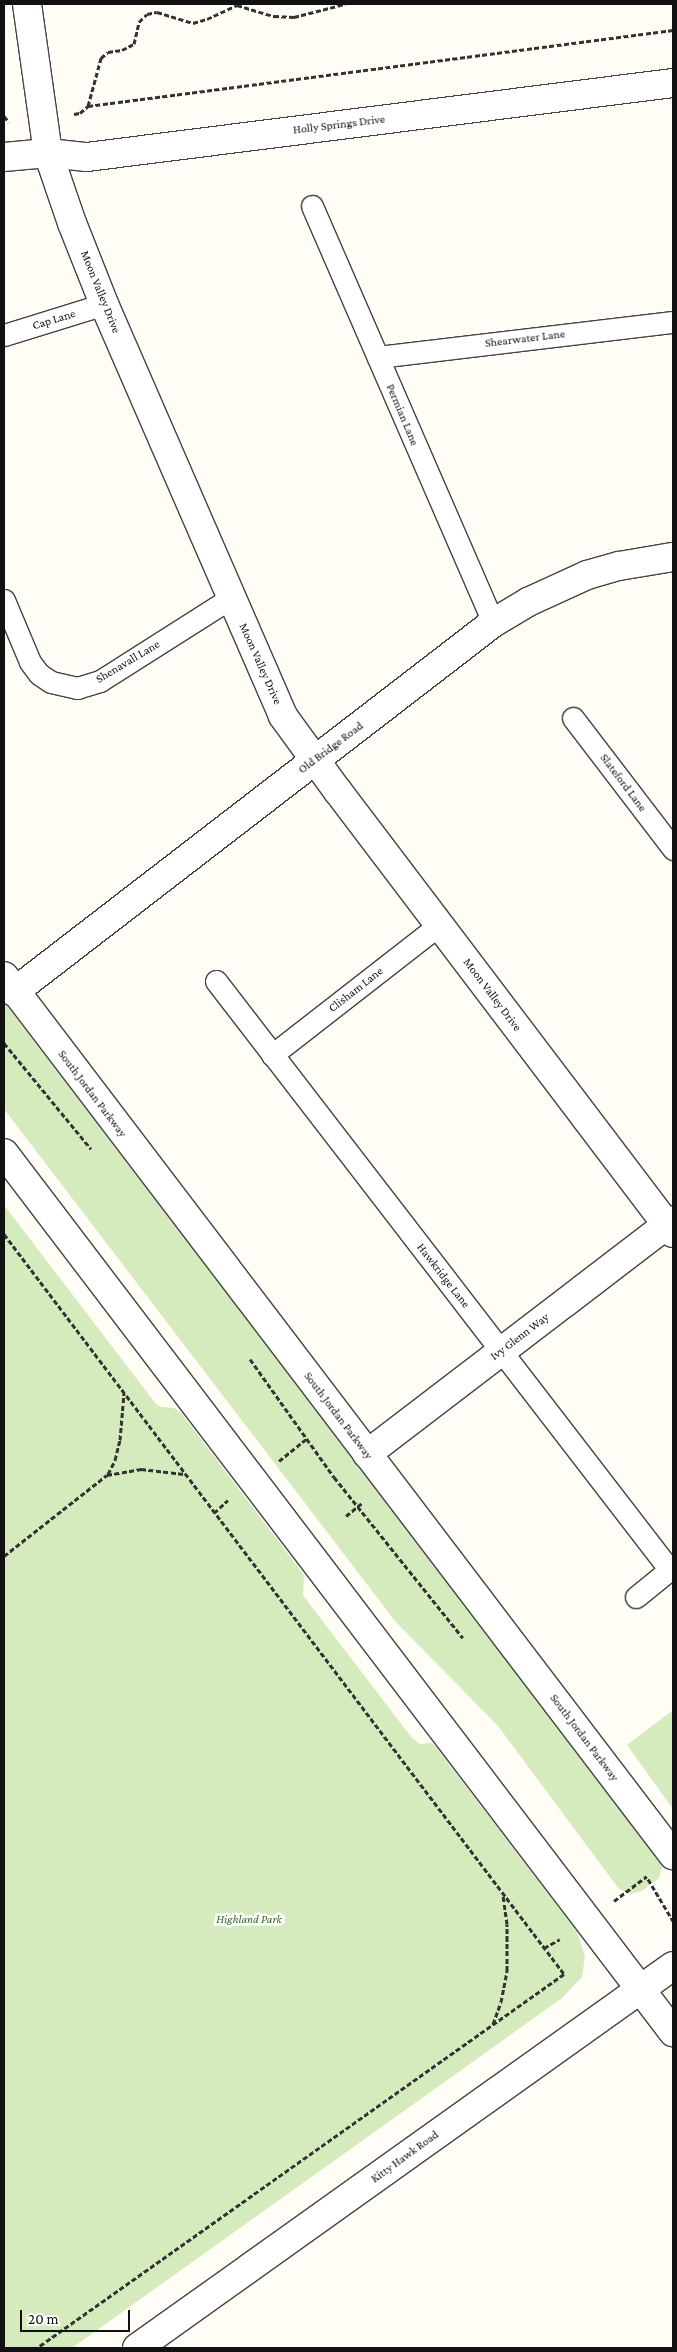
<!DOCTYPE html>
<html>
<head>
<meta charset="utf-8">
<style>
	body { margin:0 }
	#map { position:relative; width:677px; height:2352px; overflow:hidden; background:#fffdf5; font-family:"Crimson Pro",serif }
	div>[style] { position:absolute }
	[style*='--x'] { left:calc(var(--x)*1px); top:calc(var(--y)*1px); width:calc(var(--w)*1px); rotate:calc(var(--a)*1deg) }
	.green>* { inset:0; background:#d5ebbd }
	.path>* { height:3px; margin-top:-1.5px; transform-origin:0; background:repeating-linear-gradient(90deg,#333 0 5px,transparent 0 7.5px) }
	.roads { filter:drop-shadow(1px 0 #444) drop-shadow(-1px 0 #444) drop-shadow(0 1px #444) drop-shadow(0 -1px #444) }
	.service>* { height:21px; margin:-10.5px; padding:0 10.5px; transform-origin:10.5px; border-radius:10.5px; background:#fff }
	.minor>* { height:28px; margin:-14px; padding:0 14px; transform-origin:14px; border-radius:14px; background:#fff }
	.tertiary>* { height:28px; margin:-14px; padding:0 14px; transform-origin:14px; border-radius:14px; background:#fff }
	span { translate:-50% -50%; white-space:nowrap; text-align:center; line-height:1.15; -webkit-text-stroke:5px #fff; paint-order:stroke }
	.street-label { font-size:12px; color:#111 }
	.park-label { font-size:12px; color:#2f6b1f; font-style:italic }
	.frame { position:absolute; inset:0; border:5px solid #111; pointer-events:none }
	.scale { position:absolute; left:20px; top:2310px; width:110px; height:22px; box-sizing:border-box; border:2px solid #111; border-top:0; padding-left:6px; font-size:15px; line-height:18px; white-space:nowrap; color:#111; -webkit-text-stroke:4px #fff; paint-order:stroke }
</style>
</head>
<body>
<div id="map">
	<div class="green">
		<i style="clip-path:polygon(4px 1002px,658px 1858px,662px 1867px,659px 1878px,642px 1891px,630px 1894px,619px 1889px,498px 1726px,395px 1621px,4px 1109px)"></i>
		<i style="clip-path:polygon(4px 1205px,156px 1404px,161px 1407px,174px 1408px,181px 1413px,304px 1575px,303px 1595px,305px 1598px,412px 1738px,420px 1744px,431px 1743px,436px 1747px,577px 1932px,585px 1956px,582px 1977px,562px 1998px,72px 2348px,4px 2348px)"></i>
		<i style="clip-path:polygon(673px 1710px,673px 1809px,627px 1745px)"></i>
	</div>
	<div class="path">
		<i style="--x:88;--y:106;--w:50;--a:-74.8"></i>
		<i style="--x:101;--y:58;--w:9;--a:-41"></i>
		<i style="--x:108;--y:52;--w:14;--a:-8"></i>
		<i style="--x:122;--y:50;--w:13;--a:-27"></i>
		<i style="--x:134;--y:44;--w:23;--a:-77"></i>
		<i style="--x:139;--y:22;--w:11;--a:-45"></i>
		<i style="--x:147;--y:14;--w:10;--a:-11"></i>
		<i style="--x:157;--y:12;--w:38;--a:17"></i>
		<i style="--x:193;--y:23;--w:15;--a:-16"></i>
		<i style="--x:207;--y:19;--w:33;--a:-25"></i>
		<i style="--x:237;--y:5;--w:39;--a:17"></i>
		<i style="--x:274;--y:16;--w:20;--a:3"></i>
		<i style="--x:294;--y:17;--w:53;--a:-14.3"></i>
		<i style="--x:74;--y:114;--w:6;--a:-9"></i>
		<i style="--x:80;--y:113;--w:11;--a:-41"></i>
		<i style="--x:88;--y:106;--w:590;--a:-7.4"></i>
		<i style="--x:4;--y:116;--w:8;--a:50"></i>
		<i style="--x:4;--y:1043;--w:137;--a:50.6"></i>
		<i style="--x:4;--y:1234;--w:928;--a:52.88"></i>
		<i style="--x:564;--y:1974;--w:646;--a:144.64"></i>
		<i style="--x:250;--y:1359;--w:145;--a:54.6"></i>
		<i style="--x:334;--y:1477;--w:206;--a:51.3"></i>
		<i style="--x:279;--y:1461;--w:36;--a:-39"></i>
		<i style="--x:108;--y:1474;--w:16;--a:-63"></i>
		<i style="--x:115;--y:1460;--w:21;--a:-76"></i>
		<i style="--x:120;--y:1440;--w:47;--a:-85.1"></i>
		<i style="--x:214;--y:1513;--w:19;--a:-43"></i>
		<i style="--x:346;--y:1516;--w:22;--a:-39"></i>
		<i style="--x:4;--y:1556;--w:131;--a:-38.2"></i>
		<i style="--x:107;--y:1475;--w:35;--a:-10"></i>
		<i style="--x:141;--y:1469;--w:43;--a:6.6"></i>
		<i style="--x:648;--y:1879;--w:49;--a:59.2"></i>
		<i style="--x:614;--y:1901;--w:41;--a:-37.1"></i>
		<i style="--x:544;--y:1948;--w:18;--a:-29"></i>
		<i style="--x:493;--y:2024;--w:23;--a:-70"></i>
		<i style="--x:501;--y:2002;--w:32;--a:-79"></i>
		<i style="--x:507;--y:1971;--w:47;--a:-90"></i>
		<i style="--x:507;--y:1924;--w:29;--a:-98"></i>
	</div>
	<div class="roads">
		<div class="service">
			<i style="--x:312;--y:206;--w:455;--a:66.5"></i>
			<i style="--x:4;--y:335;--w:105;--a:-17.2"></i>
			<i style="--x:378;--y:357;--w:297;--a:-6.8"></i>
			<i style="--x:4;--y:600;--w:67;--a:67.2"></i>
			<i style="--x:30;--y:662;--w:15;--a:53"></i>
			<i style="--x:39;--y:674;--w:14;--a:34"></i>
			<i style="--x:51;--y:682;--w:27;--a:13"></i>
			<i style="--x:77;--y:688;--w:24;--a:-17"></i>
			<i style="--x:100;--y:681;--w:155;--a:-32.4"></i>
			<i style="--x:573;--y:718;--w:165;--a:52.6"></i>
			<i style="--x:216;--y:981;--w:744;--a:52.38"></i>
			<i style="--x:272;--y:1055;--w:212;--a:-37.9"></i>
			<i style="--x:636;--y:1597;--w:48;--a:-39"></i>
		</div>
		<div class="minor">
			<i style="--x:27;--y:4;--w:150;--a:82"></i>
			<i style="--x:48;--y:153;--w:74;--a:71.1"></i>
			<i style="--x:72;--y:223;--w:87;--a:68.4"></i>
			<i style="--x:104;--y:304;--w:449;--a:66.5"></i>
			<i style="--x:283;--y:716;--w:92;--a:53.9"></i>
			<i style="--x:337;--y:790;--w:556;--a:52.82"></i>
			<i style="--x:4;--y:157;--w:44;--a:-5.2"></i>
			<i style="--x:48;--y:153;--w:39;--a:6"></i>
			<i style="--x:87;--y:157;--w:591;--a:-7.2"></i>
			<i style="--x:14;--y:992;--w:605;--a:-37.61"></i>
			<i style="--x:493;--y:623;--w:41;--a:-31"></i>
			<i style="--x:528;--y:602;--w:65;--a:-24.6"></i>
			<i style="--x:587;--y:575;--w:33;--a:-16"></i>
			<i style="--x:619;--y:566;--w:55;--a:-9.5"></i>
			<i style="--x:367;--y:1454;--w:385;--a:-37.4"></i>
		</div>
		<div class="tertiary">
			<i style="--x:4;--y:976;--w:1105;--a:52.73"></i>
			<i style="--x:4;--y:1153;--w:1105;--a:52.73"></i>
			<i style="--x:137;--y:2348;--w:658;--a:-35.48"></i>
		</div>
	</div>
	<div class="street-label">
		<span style="left:339px;top:125px;rotate:-7deg">Holly Springs Drive</span>
		<span style="left:100px;top:292px;rotate:68deg">Moon Valley Drive</span>
		<span style="left:54px;top:320px;rotate:-17deg">Cap Lane</span>
		<span style="left:525px;top:339px;rotate:-7deg">Shearwater Lane</span>
		<span style="left:402px;top:415px;rotate:67deg">Permian Lane</span>
		<span style="left:128px;top:662px;rotate:-31deg">Shenavall Lane</span>
		<span style="left:260px;top:664px;rotate:66deg">Moon Valley Drive</span>
		<span style="left:331px;top:748px;rotate:-37deg">Old Bridge Road</span>
		<span style="left:623px;top:783px;rotate:53deg">Slateford Lane</span>
		<span style="left:356px;top:990px;rotate:-38deg">Clisham Lane</span>
		<span style="left:492px;top:995px;rotate:53deg">Moon Valley Drive</span>
		<span style="left:92px;top:1094px;rotate:53deg">South Jordan Parkway</span>
		<span style="left:443px;top:1276px;rotate:52deg">Hawkridge Lane</span>
		<span style="left:520px;top:1337px;rotate:-37deg">Ivy Glenn Way</span>
		<span style="left:338px;top:1416px;rotate:53deg">South Jordan Parkway</span>
		<span style="left:584px;top:1738px;rotate:53deg">South Jordan Parkway</span>
		<span style="left:405px;top:2157px;rotate:-36deg">Kitty Hawk Road</span>
	</div>
	<div class="park-label">
		<span style="left:249px;top:1920px">Highland Park</span>
	</div>
	<div class="frame"></div>
	<div class="scale">20 m</div>
</div>
</body>
</html>
